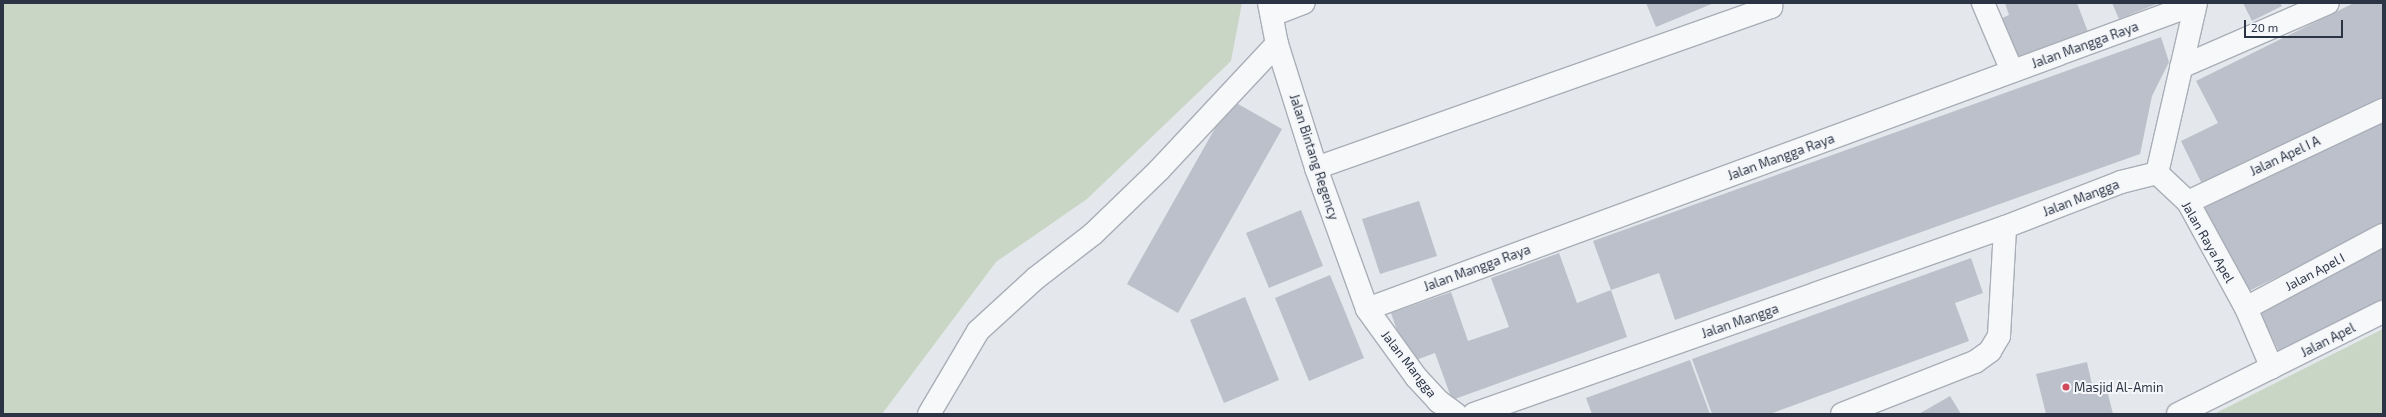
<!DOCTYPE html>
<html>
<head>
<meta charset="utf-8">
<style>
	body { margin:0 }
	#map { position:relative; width:2386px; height:417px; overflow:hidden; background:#e4e7ec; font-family:"Exo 2",sans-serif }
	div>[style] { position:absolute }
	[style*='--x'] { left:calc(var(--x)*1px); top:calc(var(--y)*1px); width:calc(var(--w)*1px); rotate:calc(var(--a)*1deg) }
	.green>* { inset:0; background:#c9d6c5 }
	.building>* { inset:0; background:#bbc0ca }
	.roads { filter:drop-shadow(1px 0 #a9aeb7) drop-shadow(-1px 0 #a9aeb7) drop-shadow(0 1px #a9aeb7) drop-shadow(0 -1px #a9aeb7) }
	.street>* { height:22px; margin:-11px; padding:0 11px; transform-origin:11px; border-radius:11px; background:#f7f8fa }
	.dots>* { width:11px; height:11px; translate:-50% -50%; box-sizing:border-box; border:2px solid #f4f6f9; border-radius:50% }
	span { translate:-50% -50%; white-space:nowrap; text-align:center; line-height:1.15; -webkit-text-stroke:4px #f4f6f9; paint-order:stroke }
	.street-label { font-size:13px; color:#2b3445 }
	.poi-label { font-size:13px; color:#2b3445 }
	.left { translate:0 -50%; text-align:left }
	.frame { position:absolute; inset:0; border:4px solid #2b3445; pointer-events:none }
	.scale { position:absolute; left:2244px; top:20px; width:99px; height:18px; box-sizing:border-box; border:2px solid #2b3445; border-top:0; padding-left:5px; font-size:12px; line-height:14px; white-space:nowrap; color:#2b3445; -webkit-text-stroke:3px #f4f6f9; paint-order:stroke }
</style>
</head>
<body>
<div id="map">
	<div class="green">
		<i style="clip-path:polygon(3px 3px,1242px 3px,1231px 61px,1087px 199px,996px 262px,882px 414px,3px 414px)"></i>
		<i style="clip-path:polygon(2383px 329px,2383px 414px,2214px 414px)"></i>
	</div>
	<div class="building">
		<i style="clip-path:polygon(1646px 3px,1714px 3px,1656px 27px)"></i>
		<i style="clip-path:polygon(2005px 3px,2077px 3px,2088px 32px,2017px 61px,2000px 19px,2009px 15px)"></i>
		<i style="clip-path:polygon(2112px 3px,2159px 3px,2119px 19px)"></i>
		<i style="clip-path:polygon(2243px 3px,2280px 3px,2282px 6px,2252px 21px)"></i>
		<i style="clip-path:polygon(2354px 3px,2383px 3px,2383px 97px,2203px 186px,2181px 141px,2218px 123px,2196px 81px)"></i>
		<i style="clip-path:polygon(2161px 37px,2169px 62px,2152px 96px,2140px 154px,1675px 320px,1659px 273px,1611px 290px,1627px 337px,1452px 400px,1435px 353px,1408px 363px,1391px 313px,1451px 292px,1468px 341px,1509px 327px,1491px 278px,1559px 253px,1577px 303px,1611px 290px,1593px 241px)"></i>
		<i style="clip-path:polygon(1231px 100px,1282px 129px,1178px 313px,1127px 284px)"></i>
		<i style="clip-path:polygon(2383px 118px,2383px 225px,2245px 293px,2202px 206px)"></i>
		<i style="clip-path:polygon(1419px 201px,1437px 256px,1380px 274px,1362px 219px)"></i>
		<i style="clip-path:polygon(1301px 210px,1323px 266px,1269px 288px,1246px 233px)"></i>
		<i style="clip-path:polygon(2383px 248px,2383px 303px,2280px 354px,2258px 309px)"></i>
		<i style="clip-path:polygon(1971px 258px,1983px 293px,1955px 303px,1969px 341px,1770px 414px,1712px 414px,1692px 359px)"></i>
		<i style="clip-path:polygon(1330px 275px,1364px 358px,1309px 381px,1275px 298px)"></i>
		<i style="clip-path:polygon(1245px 297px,1279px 380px,1224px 403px,1190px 320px)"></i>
		<i style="clip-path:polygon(1690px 360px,1710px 414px,1592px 414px,1586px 398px)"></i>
		<i style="clip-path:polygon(2087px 362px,2093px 389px,2106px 386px,2113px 414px,2046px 414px,2036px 374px)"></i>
		<i style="clip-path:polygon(1950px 396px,1961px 414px,1919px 414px,1924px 411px)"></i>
	</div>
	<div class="roads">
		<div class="street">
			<i style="--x:1269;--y:3;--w:42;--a:79"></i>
			<i style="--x:1277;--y:44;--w:130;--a:72.5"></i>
			<i style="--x:1316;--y:168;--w:150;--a:70.1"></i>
			<i style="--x:1367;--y:309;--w:84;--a:54.2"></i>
			<i style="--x:1416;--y:377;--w:33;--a:47"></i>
			<i style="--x:1438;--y:401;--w:22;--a:36"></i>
			<i style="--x:1983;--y:3;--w:74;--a:66.9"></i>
			<i style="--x:2196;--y:3;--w:174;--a:102.9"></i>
			<i style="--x:2157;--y:173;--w:42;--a:43.1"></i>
			<i style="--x:2188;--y:202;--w:121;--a:61.3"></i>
			<i style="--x:2246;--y:308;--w:65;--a:66.6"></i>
			<i style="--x:1272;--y:15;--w:34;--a:-21"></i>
			<i style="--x:2181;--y:67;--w:160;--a:-23.5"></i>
			<i style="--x:1316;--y:168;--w:483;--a:-19.5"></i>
			<i style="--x:1771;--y:7;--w:4;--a:-117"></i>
			<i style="--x:2188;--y:202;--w:216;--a:-25.3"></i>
			<i style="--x:2246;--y:308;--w:155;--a:-28.1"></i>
			<i style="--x:1367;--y:309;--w:882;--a:-20.22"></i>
			<i style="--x:929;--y:414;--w:96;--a:-59.4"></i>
			<i style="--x:978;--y:331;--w:79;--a:-42.4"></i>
			<i style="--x:1036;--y:278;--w:72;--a:-37.7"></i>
			<i style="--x:1093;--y:234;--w:93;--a:-44.1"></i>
			<i style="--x:1160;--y:169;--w:171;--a:-46.9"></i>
			<i style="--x:1474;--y:414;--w:563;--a:-19.4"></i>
			<i style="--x:2005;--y:227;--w:124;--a:-21.2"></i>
			<i style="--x:2121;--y:182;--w:37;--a:-14"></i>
			<i style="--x:1842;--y:414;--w:143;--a:-21.4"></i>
			<i style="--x:1975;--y:362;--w:19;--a:-36"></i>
			<i style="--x:1990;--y:351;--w:17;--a:-59"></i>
			<i style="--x:1999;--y:336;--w:109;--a:-86.8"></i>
			<i style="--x:2178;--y:414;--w:229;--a:-26.5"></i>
		</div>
	</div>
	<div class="dots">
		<i style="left:2066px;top:387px;background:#d1495b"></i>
	</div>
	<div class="street-label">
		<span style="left:2085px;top:45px;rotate:-20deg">Jalan Mangga Raya</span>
		<span style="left:2285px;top:156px;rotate:-25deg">Jalan Apel I A</span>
		<span style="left:1314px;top:157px;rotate:72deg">Jalan Bintang Regency</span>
		<span style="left:1781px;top:157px;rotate:-20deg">Jalan Mangga Raya</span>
		<span style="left:2081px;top:198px;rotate:-21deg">Jalan Mangga</span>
		<span style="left:2208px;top:242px;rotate:60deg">Jalan Raya Apel</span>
		<span style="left:1477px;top:268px;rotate:-20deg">Jalan Mangga Raya</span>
		<span style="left:2315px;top:272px;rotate:-28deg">Jalan Apel I</span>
		<span style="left:1740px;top:321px;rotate:-19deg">Jalan Mangga</span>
		<span style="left:2328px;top:340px;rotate:-27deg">Jalan Apel</span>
		<span style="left:1409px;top:364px;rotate:52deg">Jalan Mangga</span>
	</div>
	<div class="poi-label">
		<span class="left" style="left:2074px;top:387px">Masjid Al-Amin</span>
	</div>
	<div class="frame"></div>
	<div class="scale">20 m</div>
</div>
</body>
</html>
